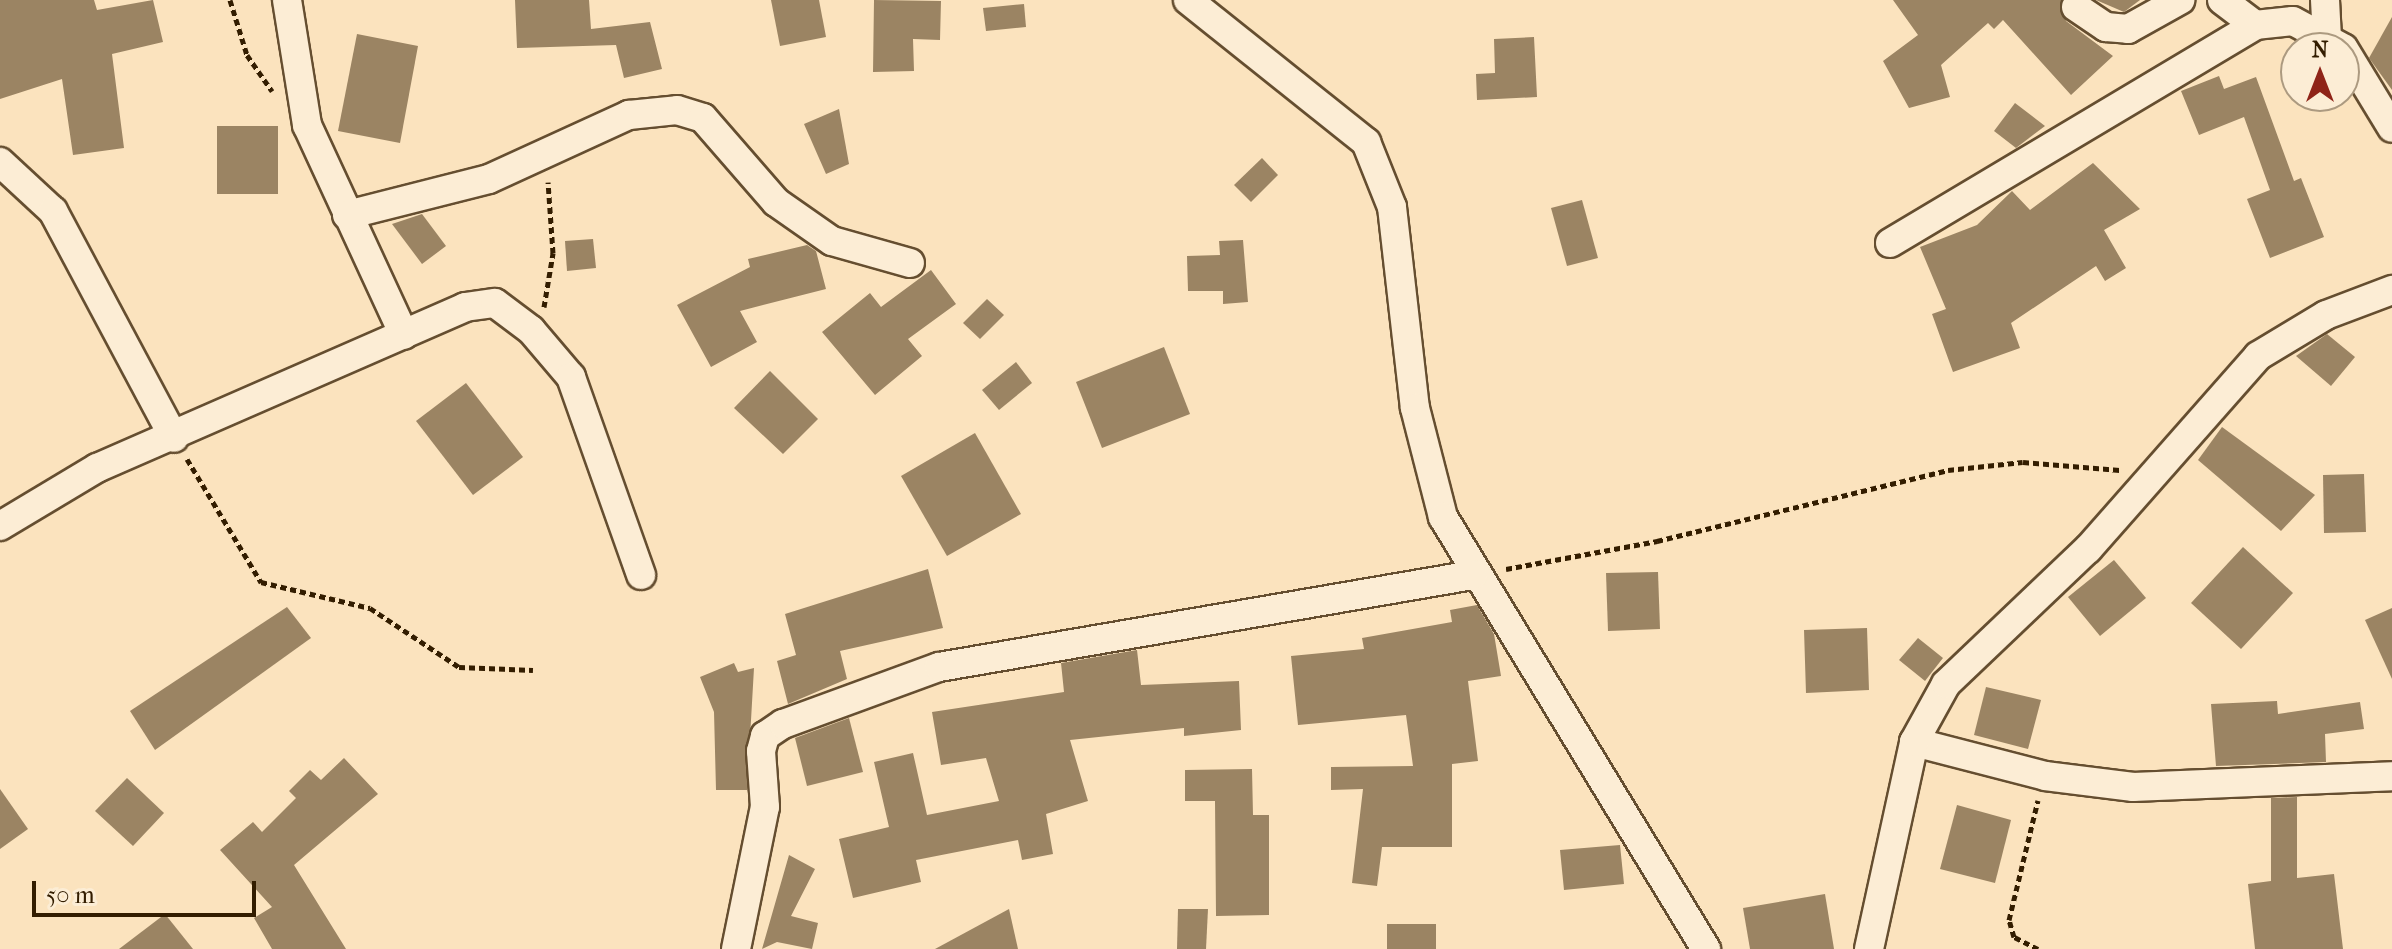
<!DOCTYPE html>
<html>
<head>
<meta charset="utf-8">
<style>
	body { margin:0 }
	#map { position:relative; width:2392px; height:949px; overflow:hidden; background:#fbe3be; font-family:"IM FELL French Canon",serif }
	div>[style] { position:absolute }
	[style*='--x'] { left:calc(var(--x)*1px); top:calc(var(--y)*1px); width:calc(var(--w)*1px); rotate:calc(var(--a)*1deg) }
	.building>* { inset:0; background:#9b8463 }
	.path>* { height:5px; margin-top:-2.5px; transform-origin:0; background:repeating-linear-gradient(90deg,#331d00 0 6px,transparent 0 10px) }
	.roads { filter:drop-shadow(2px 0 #654e30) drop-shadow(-2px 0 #654e30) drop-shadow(0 2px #654e30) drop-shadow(0 -2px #654e30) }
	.street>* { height:28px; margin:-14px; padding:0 14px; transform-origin:14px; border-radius:14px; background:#fcedd5 }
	span { translate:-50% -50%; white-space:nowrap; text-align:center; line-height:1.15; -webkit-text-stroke:7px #fcedd5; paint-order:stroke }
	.north { position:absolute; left:2280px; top:32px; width:80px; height:80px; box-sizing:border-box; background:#fcedd5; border:2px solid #ac9a80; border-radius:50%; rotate:0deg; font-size:22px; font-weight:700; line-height:32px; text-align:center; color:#331d00 }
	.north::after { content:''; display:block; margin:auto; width:28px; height:36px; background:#8f2418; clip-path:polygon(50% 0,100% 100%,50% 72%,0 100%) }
	.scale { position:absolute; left:32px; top:881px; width:224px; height:36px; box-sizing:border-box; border:4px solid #331d00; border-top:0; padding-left:10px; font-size:24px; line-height:28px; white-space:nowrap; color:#331d00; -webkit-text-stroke:6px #fcedd5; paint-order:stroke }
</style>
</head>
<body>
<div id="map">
	<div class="building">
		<i style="clip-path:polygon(0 0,94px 0,97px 10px,153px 0,163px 42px,112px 54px,124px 148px,73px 155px,62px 79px,0 99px)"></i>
		<i style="clip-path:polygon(515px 0,589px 0,591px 29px,650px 22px,662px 69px,624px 78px,616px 45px,517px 48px)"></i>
		<i style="clip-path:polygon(771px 0,819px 0,826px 37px,780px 46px)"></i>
		<i style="clip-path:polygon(874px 0,941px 1px,940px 40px,913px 39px,914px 71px,873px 72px)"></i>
		<i style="clip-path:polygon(1893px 0,2061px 0,2066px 21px,2113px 56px,2071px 95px,2003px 20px,1994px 29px,1988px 23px,1941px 65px,1950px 97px,1909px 108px,1883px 61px,1918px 35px)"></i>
		<i style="clip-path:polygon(2096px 0,2140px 0,2124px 12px)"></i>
		<i style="clip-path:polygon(1024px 4px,1026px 27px,986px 31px,983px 8px)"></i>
		<i style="clip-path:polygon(2392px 17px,2392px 90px,2369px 58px)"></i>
		<i style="clip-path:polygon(357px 34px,418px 46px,400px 143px,338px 131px)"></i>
		<i style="clip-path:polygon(1534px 37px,1537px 97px,1477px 100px,1476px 74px,1495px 73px,1494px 39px)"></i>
		<i style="clip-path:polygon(2219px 76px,2224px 89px,2256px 77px,2294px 181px,2301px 178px,2324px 237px,2270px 258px,2247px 199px,2270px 190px,2244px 117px,2199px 135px,2181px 91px)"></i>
		<i style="clip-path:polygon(2015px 103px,2045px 126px,2016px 148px,1994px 131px)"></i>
		<i style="clip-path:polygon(839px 109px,849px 164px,826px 174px,804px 124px)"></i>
		<i style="clip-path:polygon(217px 126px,278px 126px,278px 194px,217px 194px)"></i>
		<i style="clip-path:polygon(1262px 158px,1278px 175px,1251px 202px,1234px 185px)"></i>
		<i style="clip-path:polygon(2093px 163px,2140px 209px,2104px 230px,2126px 268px,2105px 281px,2096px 266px,2011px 323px,2020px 348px,1953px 372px,1932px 314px,1946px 309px,1920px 247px,1977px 225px,2012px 191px,2030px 210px)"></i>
		<i style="clip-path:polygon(1582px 200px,1598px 258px,1567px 266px,1551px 208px)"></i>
		<i style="clip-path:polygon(422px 214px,446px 246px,422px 264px,392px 224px)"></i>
		<i style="clip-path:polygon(593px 239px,596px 268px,567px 271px,565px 241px)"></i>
		<i style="clip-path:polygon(1243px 240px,1248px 302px,1223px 304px,1223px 291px,1188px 291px,1187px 256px,1220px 255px,1219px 241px)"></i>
		<i style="clip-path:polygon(807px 245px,816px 251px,826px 289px,740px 311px,757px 342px,711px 367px,677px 305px,750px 267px,748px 259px)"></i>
		<i style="clip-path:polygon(931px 270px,956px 304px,908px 339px,922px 356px,875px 395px,822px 332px,870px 293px,881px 307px)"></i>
		<i style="clip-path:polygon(987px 299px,1004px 315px,980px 339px,963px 323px)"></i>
		<i style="clip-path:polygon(2327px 334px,2355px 357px,2331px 386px,2296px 356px)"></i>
		<i style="clip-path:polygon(1164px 347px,1190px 414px,1102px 448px,1076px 382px)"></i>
		<i style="clip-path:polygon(1016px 362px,1032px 383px,999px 410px,982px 390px)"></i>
		<i style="clip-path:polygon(770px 371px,818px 419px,783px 454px,734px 408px)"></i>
		<i style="clip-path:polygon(466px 383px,523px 457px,473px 495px,416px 421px)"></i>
		<i style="clip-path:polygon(2222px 427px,2315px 495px,2281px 531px,2198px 460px)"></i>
		<i style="clip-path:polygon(975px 433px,1021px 514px,947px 556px,901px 476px)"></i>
		<i style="clip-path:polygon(2364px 474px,2366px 532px,2324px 533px,2323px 475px)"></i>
		<i style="clip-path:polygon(2243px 547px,2293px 593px,2241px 649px,2191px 603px)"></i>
		<i style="clip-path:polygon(2114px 560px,2146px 598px,2100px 636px,2068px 597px)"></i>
		<i style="clip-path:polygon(928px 569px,943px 628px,840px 651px,847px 679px,788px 704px,777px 661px,796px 655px,785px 614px)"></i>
		<i style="clip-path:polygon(1658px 572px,1660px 629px,1608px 631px,1606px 573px)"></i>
		<i style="clip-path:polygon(1477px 605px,1494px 634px,1501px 676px,1468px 681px,1478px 761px,1452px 764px,1452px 847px,1382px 847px,1377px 886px,1352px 883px,1363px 789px,1331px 790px,1331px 767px,1413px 766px,1406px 715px,1298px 725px,1291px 656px,1364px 649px,1362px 638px,1452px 622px,1450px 610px)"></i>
		<i style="clip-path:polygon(287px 607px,311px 638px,155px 750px,130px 711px)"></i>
		<i style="clip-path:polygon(2392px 608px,2392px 679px,2365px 620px)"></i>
		<i style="clip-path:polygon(1867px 628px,1869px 690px,1806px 693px,1804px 630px)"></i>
		<i style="clip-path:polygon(1918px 638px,1943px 658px,1925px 681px,1899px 660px)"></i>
		<i style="clip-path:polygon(1137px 650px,1141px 685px,1239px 681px,1241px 730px,1184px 736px,1184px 728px,1070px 740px,1088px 801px,1046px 814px,1053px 854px,1022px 860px,1018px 840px,916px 860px,921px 882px,853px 898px,839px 839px,889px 827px,874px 762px,913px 753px,927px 815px,999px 801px,986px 758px,941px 765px,932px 712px,1064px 692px,1061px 663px)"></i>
		<i style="clip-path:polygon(734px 663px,738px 672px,754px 668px,747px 790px,716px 790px,714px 712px,700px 677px)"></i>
		<i style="clip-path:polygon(1986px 687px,2041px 700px,2028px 749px,1974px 735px)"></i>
		<i style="clip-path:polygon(2277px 701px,2278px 714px,2360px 702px,2364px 729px,2325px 734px,2326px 762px,2216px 766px,2211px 704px)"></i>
		<i style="clip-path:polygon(849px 718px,863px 772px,807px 786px,795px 738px)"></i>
		<i style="clip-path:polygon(344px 758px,378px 794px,294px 865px,346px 949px,272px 949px,254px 918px,272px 907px,220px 850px,253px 822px,262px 832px,296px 798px,289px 791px,310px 770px,321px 780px)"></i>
		<i style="clip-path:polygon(1252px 769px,1253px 815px,1269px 815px,1269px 915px,1216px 916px,1215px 801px,1185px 801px,1185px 770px)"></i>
		<i style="clip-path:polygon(127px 778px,164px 813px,133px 846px,95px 811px)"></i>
		<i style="clip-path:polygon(0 789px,28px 829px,0 849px)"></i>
		<i style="clip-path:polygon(2297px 797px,2297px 878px,2334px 874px,2343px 949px,2255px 949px,2248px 884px,2271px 881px,2271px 798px)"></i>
		<i style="clip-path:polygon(1957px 805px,2011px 820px,1995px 883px,1940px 869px)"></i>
		<i style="clip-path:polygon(1620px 845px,1624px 884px,1564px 890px,1560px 850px)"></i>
		<i style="clip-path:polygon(789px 855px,815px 869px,791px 916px,818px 923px,812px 949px,777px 942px,762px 949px)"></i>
		<i style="clip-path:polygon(1825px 894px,1834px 949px,1750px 949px,1743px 908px)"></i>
		<i style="clip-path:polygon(1009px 909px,1018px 949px,935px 949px)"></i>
		<i style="clip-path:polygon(1178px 909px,1208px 909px,1206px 949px,1177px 949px)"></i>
		<i style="clip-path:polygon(165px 914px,193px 949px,119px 949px)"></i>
		<i style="clip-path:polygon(1387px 924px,1436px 924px,1436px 949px,1387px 949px)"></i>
	</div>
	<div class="path">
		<i style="--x:230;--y:0;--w:58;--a:72.8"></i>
		<i style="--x:247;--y:55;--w:44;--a:55.2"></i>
		<i style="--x:544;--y:307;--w:55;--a:-80.5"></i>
		<i style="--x:553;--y:253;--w:71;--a:-94"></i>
		<i style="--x:187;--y:459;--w:144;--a:59"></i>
		<i style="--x:261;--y:582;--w:112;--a:13.4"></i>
		<i style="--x:370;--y:608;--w:107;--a:33.5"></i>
		<i style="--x:459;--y:667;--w:74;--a:2.3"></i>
		<i style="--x:1506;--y:569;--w:154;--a:-10.5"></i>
		<i style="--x:1657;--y:541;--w:300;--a:-13.7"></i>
		<i style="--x:1948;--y:470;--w:75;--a:-6.1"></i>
		<i style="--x:2023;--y:462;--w:97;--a:4.7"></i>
		<i style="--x:2038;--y:949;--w:27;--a:-153"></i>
		<i style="--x:2014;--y:937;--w:18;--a:-106"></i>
		<i style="--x:2009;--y:920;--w:123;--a:-76.4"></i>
	</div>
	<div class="roads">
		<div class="street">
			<i style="--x:287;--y:0;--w:127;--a:80.9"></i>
			<i style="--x:307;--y:125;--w:231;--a:65.2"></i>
			<i style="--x:1188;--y:0;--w:228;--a:38.6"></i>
			<i style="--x:1366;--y:142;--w:70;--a:68.2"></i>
			<i style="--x:1392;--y:207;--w:202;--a:83.5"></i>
			<i style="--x:1415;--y:408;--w:113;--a:75.6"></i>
			<i style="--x:1443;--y:517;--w:506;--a:58.67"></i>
			<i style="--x:2222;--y:0;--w:41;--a:37.1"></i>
			<i style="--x:2255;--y:25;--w:38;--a:-6"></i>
			<i style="--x:2293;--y:21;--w:57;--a:28.4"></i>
			<i style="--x:2325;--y:0;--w:37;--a:87"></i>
			<i style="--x:2076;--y:7;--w:36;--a:34"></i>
			<i style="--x:2106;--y:27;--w:22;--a:5"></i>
			<i style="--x:2128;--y:29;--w:60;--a:-29.1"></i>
			<i style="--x:2344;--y:49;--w:92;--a:58.7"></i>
			<i style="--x:0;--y:162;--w:72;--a:42.8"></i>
			<i style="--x:53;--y:211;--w:257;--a:61.9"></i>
			<i style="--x:347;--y:215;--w:146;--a:-14.2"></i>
			<i style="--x:489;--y:179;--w:154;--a:-24.6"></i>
			<i style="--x:629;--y:115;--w:48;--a:-5.9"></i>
			<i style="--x:677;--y:110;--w:27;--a:17"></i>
			<i style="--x:703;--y:118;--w:111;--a:49"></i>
			<i style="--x:776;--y:202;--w:68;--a:34.9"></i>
			<i style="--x:832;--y:241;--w:81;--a:15.8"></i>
			<i style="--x:1890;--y:243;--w:425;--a:-30.8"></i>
			<i style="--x:0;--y:526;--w:113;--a:-30.9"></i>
			<i style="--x:97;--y:468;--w:402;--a:-23.6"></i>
			<i style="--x:465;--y:307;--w:30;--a:-8"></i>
			<i style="--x:495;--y:303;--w:45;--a:36.9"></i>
			<i style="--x:531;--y:330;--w:62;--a:49.6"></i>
			<i style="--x:571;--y:377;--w:210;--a:70.5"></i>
			<i style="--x:1914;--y:742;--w:135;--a:14.5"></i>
			<i style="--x:2045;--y:776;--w:89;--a:7.1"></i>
			<i style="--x:2133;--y:787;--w:259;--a:-2.4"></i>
			<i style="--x:736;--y:949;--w:145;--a:-78.5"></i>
			<i style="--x:765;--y:807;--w:56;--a:-94.1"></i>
			<i style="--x:761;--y:751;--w:16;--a:-75"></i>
			<i style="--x:765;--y:736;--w:22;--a:-34"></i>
			<i style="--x:783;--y:724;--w:166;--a:-20.1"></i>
			<i style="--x:939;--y:667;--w:542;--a:-9.78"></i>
			<i style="--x:1869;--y:949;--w:212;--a:-77.7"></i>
			<i style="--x:1914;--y:742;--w:66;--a:-61.1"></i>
			<i style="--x:1946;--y:684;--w:196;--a:-43.6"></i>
			<i style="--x:2088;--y:549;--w:257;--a:-48.6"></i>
			<i style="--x:2258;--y:356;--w:79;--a:-31.1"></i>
			<i style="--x:2326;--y:315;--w:71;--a:-20.7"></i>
		</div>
	</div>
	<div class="north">N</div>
	<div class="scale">50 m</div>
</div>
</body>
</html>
